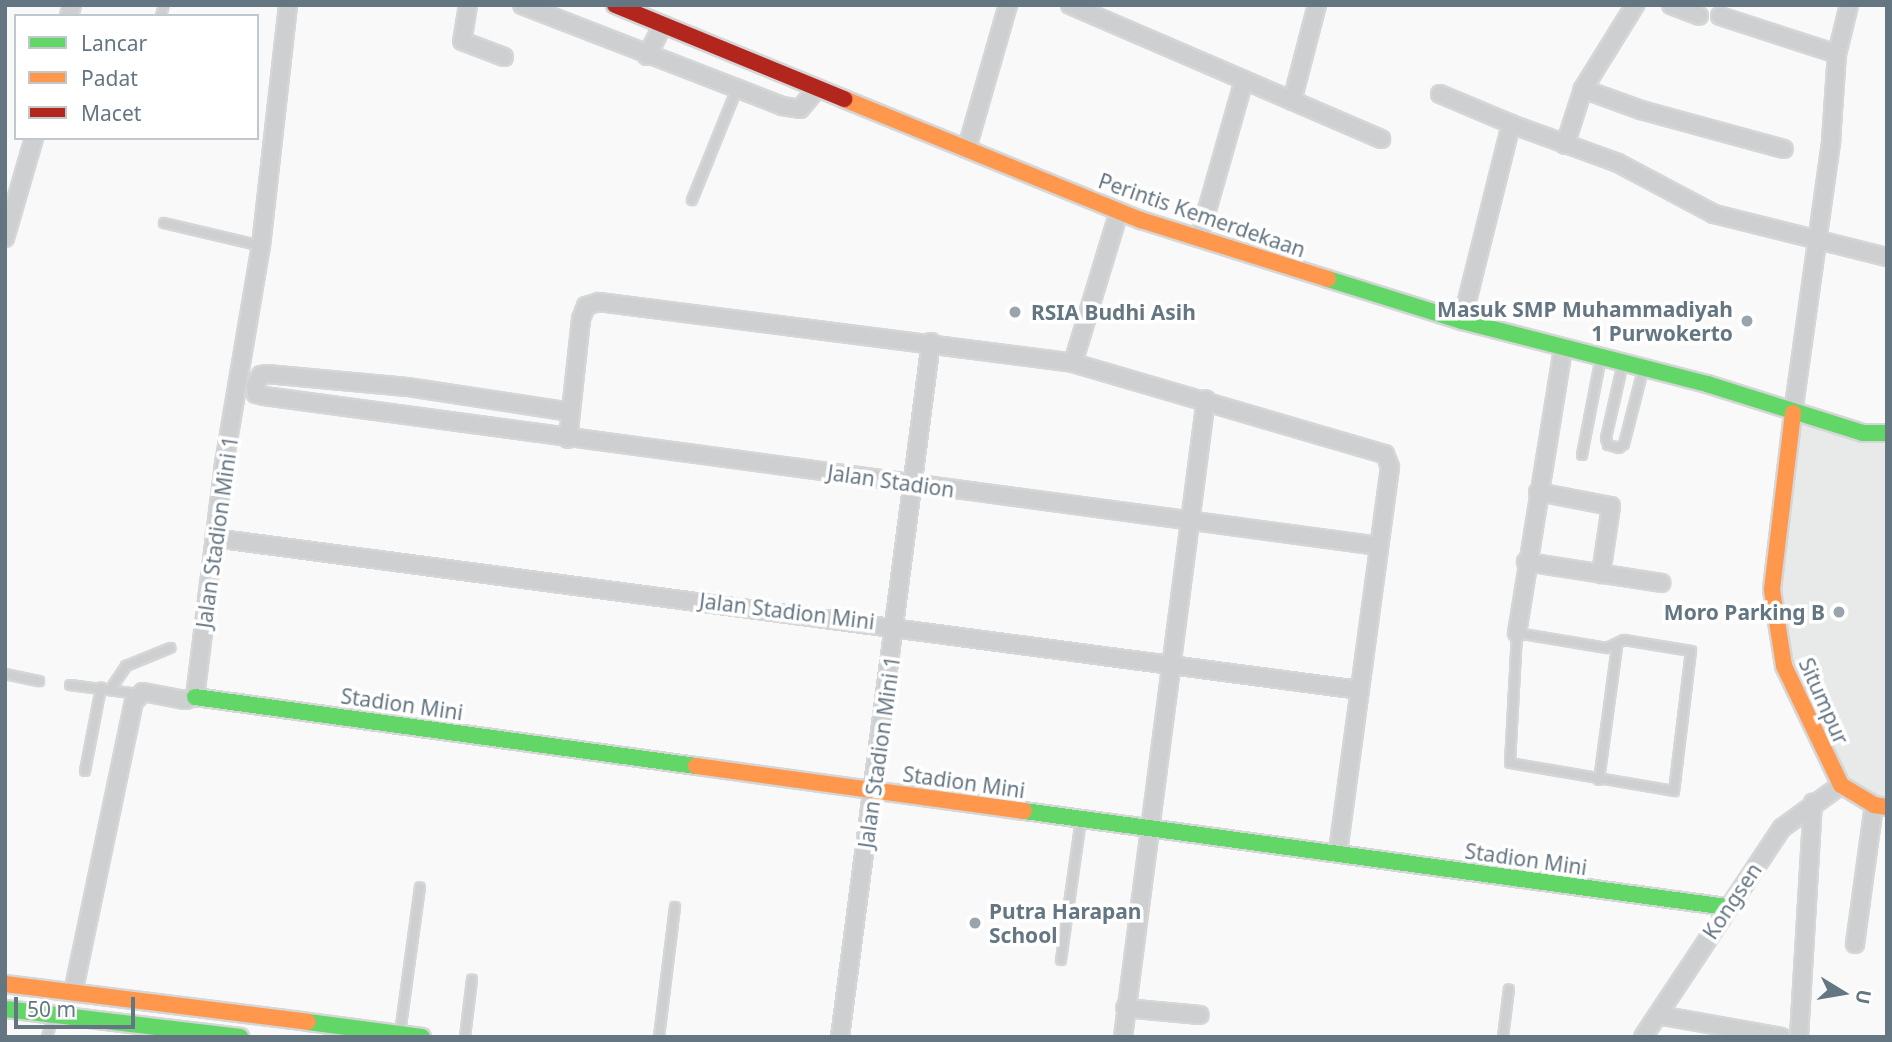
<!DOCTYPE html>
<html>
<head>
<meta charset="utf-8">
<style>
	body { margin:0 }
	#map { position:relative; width:1892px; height:1042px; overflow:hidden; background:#f9f9f9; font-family:"Noto Sans",sans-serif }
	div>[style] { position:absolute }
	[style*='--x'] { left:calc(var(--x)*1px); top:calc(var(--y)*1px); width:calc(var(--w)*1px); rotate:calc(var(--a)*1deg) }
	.built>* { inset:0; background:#e8e9e9 }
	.roads { filter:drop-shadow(2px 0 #d5d6d7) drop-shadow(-2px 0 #d5d6d7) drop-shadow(0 2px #d5d6d7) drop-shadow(0 -2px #d5d6d7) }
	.lane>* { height:8px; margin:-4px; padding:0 4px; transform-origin:4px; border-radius:4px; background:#cecfd0 }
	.street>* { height:16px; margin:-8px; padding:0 8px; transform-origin:8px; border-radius:8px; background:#cecfd0 }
	.fast>* { height:16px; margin:-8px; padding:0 8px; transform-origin:8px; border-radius:8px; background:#63d668 }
	.slow>* { height:16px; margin:-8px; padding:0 8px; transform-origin:8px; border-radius:8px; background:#ff974d }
	.jam>* { height:16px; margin:-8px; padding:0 8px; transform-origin:8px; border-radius:8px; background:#b3261e }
	.dots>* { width:19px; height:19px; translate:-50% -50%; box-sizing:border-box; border:4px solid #fff; border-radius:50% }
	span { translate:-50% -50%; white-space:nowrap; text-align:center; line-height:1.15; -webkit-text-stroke:7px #fff; paint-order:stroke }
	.street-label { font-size:21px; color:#657683 }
	.poi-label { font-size:21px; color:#657683; font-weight:700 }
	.right { translate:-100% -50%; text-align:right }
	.left { translate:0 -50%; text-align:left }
	.frame { position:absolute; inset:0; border:7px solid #657683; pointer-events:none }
	.legend { position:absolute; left:14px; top:14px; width:245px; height:126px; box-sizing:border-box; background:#fff; border:2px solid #c1c8cd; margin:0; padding:9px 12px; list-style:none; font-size:21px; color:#657683 }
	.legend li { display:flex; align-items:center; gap:14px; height:35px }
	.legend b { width:35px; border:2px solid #c1c8cd }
	.north { position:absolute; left:1808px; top:958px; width:70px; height:70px; -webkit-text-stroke:5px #fff; paint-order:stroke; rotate:101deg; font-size:19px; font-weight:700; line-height:28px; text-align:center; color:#657683 }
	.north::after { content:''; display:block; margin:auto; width:24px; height:32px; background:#657683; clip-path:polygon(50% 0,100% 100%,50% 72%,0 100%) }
	.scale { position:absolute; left:14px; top:997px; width:121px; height:32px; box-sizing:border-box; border:4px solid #657683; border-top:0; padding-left:9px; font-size:21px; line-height:24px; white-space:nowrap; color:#657683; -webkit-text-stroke:5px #fff; paint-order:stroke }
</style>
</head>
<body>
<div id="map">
	<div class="built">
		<i style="clip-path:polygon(1793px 413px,1887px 432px,1887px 807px,1841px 785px,1809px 725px,1772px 590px)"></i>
	</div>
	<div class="roads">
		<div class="lane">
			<i style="--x:161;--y:16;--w:11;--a:-75"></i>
			<i style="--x:692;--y:200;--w:118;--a:-68"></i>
			<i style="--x:164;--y:223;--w:100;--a:13.3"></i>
			<i style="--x:1623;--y:363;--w:77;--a:102.8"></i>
			<i style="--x:1606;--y:438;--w:7;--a:74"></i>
			<i style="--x:1608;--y:445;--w:11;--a:15"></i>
			<i style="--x:1619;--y:448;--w:6;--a:-39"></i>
			<i style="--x:1624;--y:444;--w:76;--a:-75.6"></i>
			<i style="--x:1582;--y:455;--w:100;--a:-79"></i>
			<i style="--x:1517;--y:633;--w:91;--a:9.5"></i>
			<i style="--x:1607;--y:648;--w:19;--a:-25"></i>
			<i style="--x:1624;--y:640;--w:68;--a:9.3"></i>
			<i style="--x:1691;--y:651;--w:141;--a:96.9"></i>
			<i style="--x:1674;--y:791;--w:166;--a:-170.3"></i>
			<i style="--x:1510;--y:763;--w:130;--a:-86.9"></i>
			<i style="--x:5;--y:674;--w:35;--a:12"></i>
			<i style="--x:70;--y:685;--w:69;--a:7.5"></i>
			<i style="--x:110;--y:690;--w:29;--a:-56"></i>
			<i style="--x:126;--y:666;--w:48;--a:-22.2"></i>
			<i style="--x:85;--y:771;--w:85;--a:-79.1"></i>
			<i style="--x:1599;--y:780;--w:135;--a:-82.3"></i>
			<i style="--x:1061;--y:960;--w:141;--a:-81.9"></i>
			<i style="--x:400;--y:1033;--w:147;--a:-82.2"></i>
			<i style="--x:47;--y:1037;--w:21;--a:-73"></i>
			<i style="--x:465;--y:1037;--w:58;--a:-83.1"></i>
			<i style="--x:659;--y:1037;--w:131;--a:-83"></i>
			<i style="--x:1503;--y:1037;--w:48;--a:-82.9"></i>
		</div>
		<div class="street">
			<i style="--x:468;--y:5;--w:36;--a:99"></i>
			<i style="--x:462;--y:41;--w:45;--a:20.9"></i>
			<i style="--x:522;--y:5;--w:279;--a:21.2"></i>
			<i style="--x:782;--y:106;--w:18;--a:9"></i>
			<i style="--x:800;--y:109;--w:26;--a:-50"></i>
			<i style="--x:1070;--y:5;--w:339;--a:23.3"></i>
			<i style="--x:1671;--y:5;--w:30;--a:21"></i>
			<i style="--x:69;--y:16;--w:11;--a:-75"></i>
			<i style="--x:1720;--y:16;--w:123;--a:18"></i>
			<i style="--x:647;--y:56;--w:35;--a:-63"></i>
			<i style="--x:1583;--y:89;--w:62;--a:19.9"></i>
			<i style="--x:1641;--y:110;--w:148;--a:15.3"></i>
			<i style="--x:1440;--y:94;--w:77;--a:22.9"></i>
			<i style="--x:1292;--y:101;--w:99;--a:-75.4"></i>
			<i style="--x:1565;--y:145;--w:59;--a:-72.2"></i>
			<i style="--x:1583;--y:89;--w:99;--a:-58.2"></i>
			<i style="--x:967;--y:148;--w:149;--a:-74"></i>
			<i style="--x:5;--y:238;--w:104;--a:-73.8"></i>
			<i style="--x:1199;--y:238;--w:164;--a:-74.1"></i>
			<i style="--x:1462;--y:321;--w:203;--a:-76"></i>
			<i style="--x:1511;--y:124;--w:114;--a:20"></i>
			<i style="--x:1618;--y:163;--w:109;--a:28"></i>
			<i style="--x:1714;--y:214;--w:178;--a:14"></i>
			<i style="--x:1073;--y:363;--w:158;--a:-73.1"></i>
			<i style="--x:571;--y:412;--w:166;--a:-171.3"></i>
			<i style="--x:407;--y:387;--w:141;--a:-174.7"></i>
			<i style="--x:267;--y:374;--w:6;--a:171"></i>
			<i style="--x:261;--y:375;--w:12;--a:121"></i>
			<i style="--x:255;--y:385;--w:9;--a:84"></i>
			<i style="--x:256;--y:394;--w:8;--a:14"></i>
			<i style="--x:264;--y:396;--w:1125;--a:7.66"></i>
			<i style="--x:1793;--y:413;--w:275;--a:-82"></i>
			<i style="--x:1831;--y:141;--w:87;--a:-86.1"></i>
			<i style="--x:1837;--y:54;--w:50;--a:-76.2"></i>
			<i style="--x:568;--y:439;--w:121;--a:-83.8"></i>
			<i style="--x:581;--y:319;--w:14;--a:-69"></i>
			<i style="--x:586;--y:306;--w:14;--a:-17"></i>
			<i style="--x:599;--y:302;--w:478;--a:7.3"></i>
			<i style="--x:1073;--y:363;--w:325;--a:16.3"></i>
			<i style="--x:1385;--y:454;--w:14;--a:69"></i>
			<i style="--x:1390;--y:467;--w:390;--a:97.7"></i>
			<i style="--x:1538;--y:492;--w:74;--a:10.9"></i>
			<i style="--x:1611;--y:506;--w:69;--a:98.4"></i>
			<i style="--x:214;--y:538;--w:1156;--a:7.56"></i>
			<i style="--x:1526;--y:562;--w:137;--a:8.8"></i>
			<i style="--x:1517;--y:633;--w:289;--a:-80.8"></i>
			<i style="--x:1855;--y:944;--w:140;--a:-82.2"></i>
			<i style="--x:73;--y:993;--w:297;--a:-78.2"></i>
			<i style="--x:134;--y:702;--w:13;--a:-48"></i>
			<i style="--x:143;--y:692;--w:43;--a:10.8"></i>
			<i style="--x:185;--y:700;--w:10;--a:-17"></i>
			<i style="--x:195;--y:697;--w:235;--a:-82.9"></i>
			<i style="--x:224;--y:464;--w:221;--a:-80.4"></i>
			<i style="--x:261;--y:246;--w:243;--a:-83.6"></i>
			<i style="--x:1125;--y:1008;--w:75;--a:5.3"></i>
			<i style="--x:1658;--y:1015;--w:125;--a:10.1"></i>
			<i style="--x:840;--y:1037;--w:701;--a:-82.54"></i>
			<i style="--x:1123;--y:1037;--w:643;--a:-82.59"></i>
			<i style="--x:1643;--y:1037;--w:251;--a:-56.4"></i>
			<i style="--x:1782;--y:828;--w:73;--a:-36.1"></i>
			<i style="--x:1799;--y:1037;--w:235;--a:-86.6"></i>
		</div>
		<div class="fast">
			<i style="--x:1328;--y:279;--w:140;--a:17.4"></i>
			<i style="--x:1462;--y:321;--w:253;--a:14.4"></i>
			<i style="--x:1707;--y:384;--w:164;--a:17.4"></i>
			<i style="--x:1863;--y:433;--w:24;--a:0"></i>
			<i style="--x:195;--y:697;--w:506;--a:7.84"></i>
			<i style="--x:1024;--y:811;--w:710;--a:7.78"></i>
			<i style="--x:5;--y:1009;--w:237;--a:6.8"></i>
			<i style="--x:308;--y:1022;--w:115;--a:7.5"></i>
		</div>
		<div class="slow">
			<i style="--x:844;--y:99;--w:321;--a:22.2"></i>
			<i style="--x:1141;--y:220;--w:196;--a:17.5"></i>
			<i style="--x:1793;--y:413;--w:178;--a:96.8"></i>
			<i style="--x:1772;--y:590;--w:77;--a:81"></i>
			<i style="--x:1784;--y:666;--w:132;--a:64.4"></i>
			<i style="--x:1841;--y:785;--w:39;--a:31"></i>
			<i style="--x:1874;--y:805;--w:13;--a:9"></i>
			<i style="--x:696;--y:766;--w:331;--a:7.8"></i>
			<i style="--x:5;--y:984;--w:305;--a:7.1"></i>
		</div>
		<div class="jam">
			<i style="--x:615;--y:5;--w:248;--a:22.3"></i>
		</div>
	</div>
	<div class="dots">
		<i style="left:1015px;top:312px;background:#99a4ac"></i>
		<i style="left:1747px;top:321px;background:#99a4ac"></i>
		<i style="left:1839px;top:612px;background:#99a4ac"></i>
		<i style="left:975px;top:923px;background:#99a4ac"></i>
	</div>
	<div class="street-label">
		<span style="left:1202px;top:215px;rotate:19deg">Perintis Kemerdekaan</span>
		<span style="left:891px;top:481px;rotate:8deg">Jalan Stadion</span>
		<span style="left:217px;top:532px;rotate:-82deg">Jalan Stadion Mini 1</span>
		<span style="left:787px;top:611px;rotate:7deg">Jalan Stadion Mini</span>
		<span style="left:1824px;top:701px;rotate:66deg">Situmpur</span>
		<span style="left:402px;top:704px;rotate:8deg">Stadion Mini</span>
		<span style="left:879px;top:752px;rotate:-82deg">Jalan Stadion Mini 1</span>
		<span style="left:964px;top:782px;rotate:8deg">Stadion Mini</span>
		<span style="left:1526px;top:859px;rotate:8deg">Stadion Mini</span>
		<span style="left:1732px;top:901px;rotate:-56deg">Kongsen</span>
	</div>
	<div class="poi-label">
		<span class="right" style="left:1733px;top:321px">Masuk SMP Muhammadiyah<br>1 Purwokerto</span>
		<span class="left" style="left:1031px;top:312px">RSIA Budhi Asih</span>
		<span class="right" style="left:1825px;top:612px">Moro Parking B</span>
		<span class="left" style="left:989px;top:923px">Putra Harapan<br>School</span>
	</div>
	<div class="frame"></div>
	<ul class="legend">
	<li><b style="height:9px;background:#63d668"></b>Lancar</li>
	<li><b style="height:9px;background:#ff974d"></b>Padat</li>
	<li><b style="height:9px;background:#b3261e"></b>Macet</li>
	</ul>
	<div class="north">U</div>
	<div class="scale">50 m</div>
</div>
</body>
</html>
